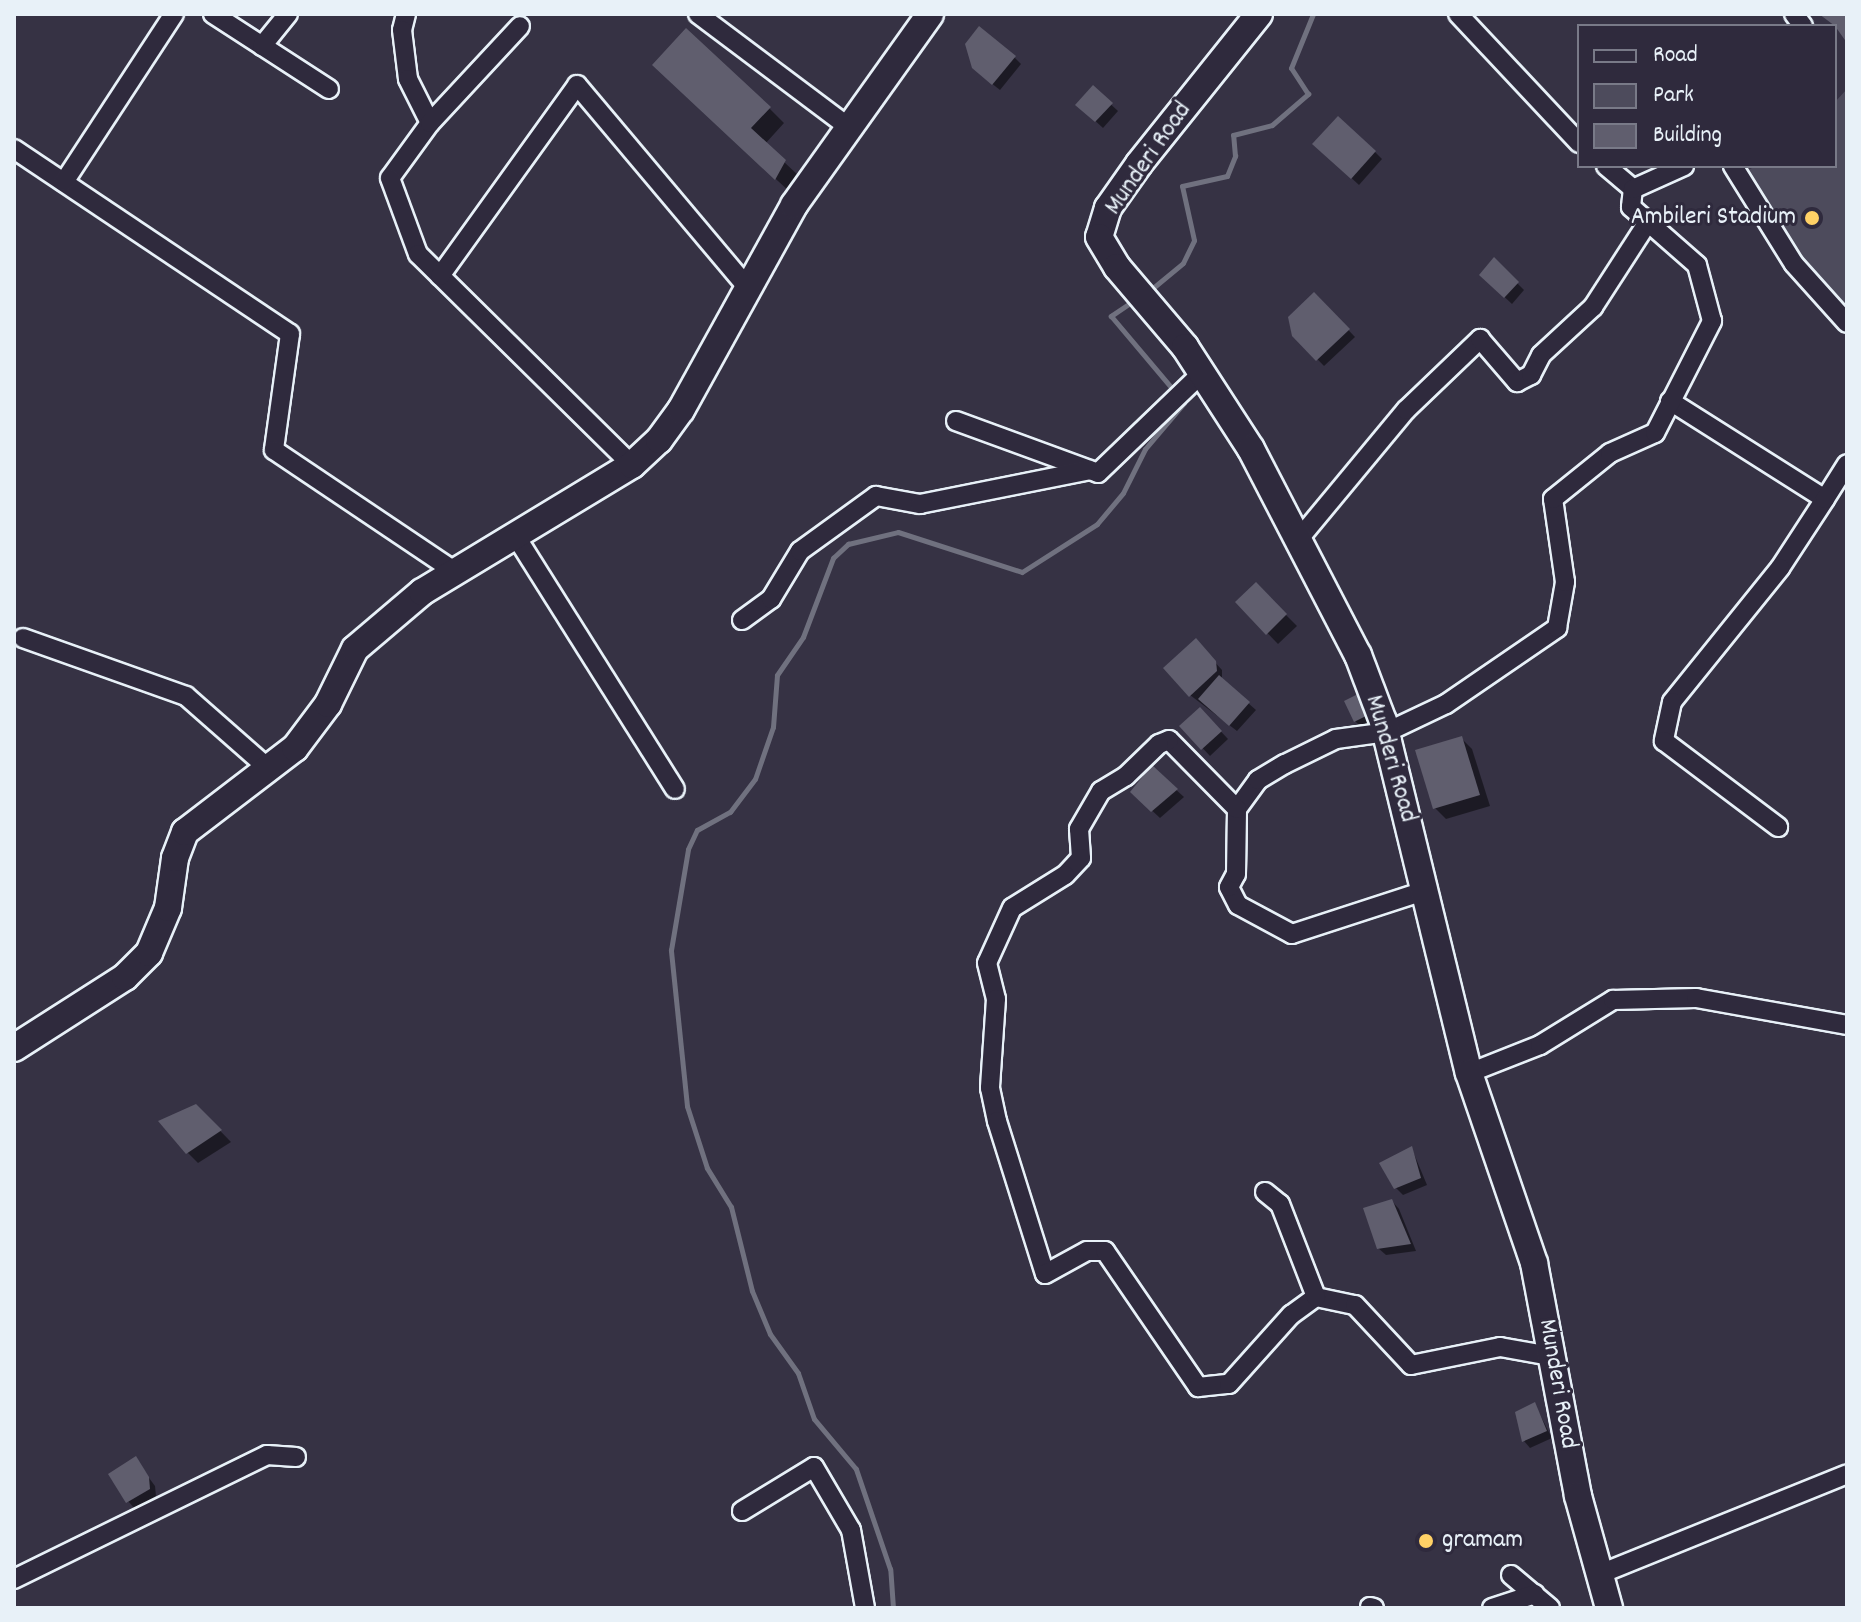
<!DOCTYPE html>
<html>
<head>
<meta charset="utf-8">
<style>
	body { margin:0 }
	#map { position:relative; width:1861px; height:1622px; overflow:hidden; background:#363244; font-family:Dekko,sans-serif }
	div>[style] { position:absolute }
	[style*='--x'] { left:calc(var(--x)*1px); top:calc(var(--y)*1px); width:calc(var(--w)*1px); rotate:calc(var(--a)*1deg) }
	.green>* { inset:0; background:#4d4b5c }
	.shadow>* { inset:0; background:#0007 }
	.stream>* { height:5px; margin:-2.5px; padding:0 2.5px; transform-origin:2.5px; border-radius:2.5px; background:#70717f }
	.building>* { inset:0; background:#605e6e }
	.roads { filter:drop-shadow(2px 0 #e8f1f8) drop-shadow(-2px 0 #e8f1f8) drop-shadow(0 2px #e8f1f8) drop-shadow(0 -2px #e8f1f8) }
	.minor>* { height:18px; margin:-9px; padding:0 9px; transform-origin:9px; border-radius:9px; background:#2f2a3d }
	.secondary>* { height:26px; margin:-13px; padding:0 13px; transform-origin:13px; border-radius:13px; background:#2f2a3d }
	.dots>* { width:22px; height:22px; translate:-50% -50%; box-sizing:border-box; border:4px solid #2f2a3d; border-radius:50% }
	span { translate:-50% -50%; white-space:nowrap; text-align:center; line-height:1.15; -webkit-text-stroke:6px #2f2a3d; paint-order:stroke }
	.street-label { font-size:26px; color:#e8f1f8 }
	.poi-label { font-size:26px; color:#e8f1f8 }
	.right { translate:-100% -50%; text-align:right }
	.left { translate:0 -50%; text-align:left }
	.frame { position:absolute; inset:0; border:16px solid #e8f1f8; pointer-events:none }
	.legend { position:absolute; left:1577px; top:24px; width:260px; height:144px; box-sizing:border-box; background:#2f2a3d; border:2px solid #797a88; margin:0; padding:10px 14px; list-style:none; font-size:24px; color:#e8f1f8 }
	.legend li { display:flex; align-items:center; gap:16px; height:40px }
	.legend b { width:40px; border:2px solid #797a88 }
</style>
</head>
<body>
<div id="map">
	<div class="green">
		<i style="clip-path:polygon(1847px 89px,1847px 306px,1809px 265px,1744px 172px,1756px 166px,1835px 166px,1835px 102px)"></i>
	</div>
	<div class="shadow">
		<i style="clip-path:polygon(1014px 57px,1021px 64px,1000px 90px,981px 75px)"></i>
		<i style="clip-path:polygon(669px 80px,769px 108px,784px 123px,765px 144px,800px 177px,791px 193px)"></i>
		<i style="clip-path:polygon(1093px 88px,1118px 111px,1103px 128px,1078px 105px)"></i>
		<i style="clip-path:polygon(1322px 151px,1375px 152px,1382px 159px,1359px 185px)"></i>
		<i style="clip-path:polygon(1494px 260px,1524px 290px,1512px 304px,1481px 275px)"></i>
		<i style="clip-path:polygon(1314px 294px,1355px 337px,1324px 366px,1294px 335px)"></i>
		<i style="clip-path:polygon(1256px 585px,1297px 626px,1278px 644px,1237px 602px)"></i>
		<i style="clip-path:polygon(1202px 648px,1222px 670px,1222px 680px,1256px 710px,1237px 731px,1190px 695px)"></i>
		<i style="clip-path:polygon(1359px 696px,1376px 722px,1362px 728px,1355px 721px)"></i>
		<i style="clip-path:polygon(1200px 709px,1228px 739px,1210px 756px,1182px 726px)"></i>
		<i style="clip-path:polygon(1461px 738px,1472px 749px,1490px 806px,1446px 819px,1435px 808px)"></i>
		<i style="clip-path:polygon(1152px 768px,1184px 797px,1160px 818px,1132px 792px)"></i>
		<i style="clip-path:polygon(196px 1106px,231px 1142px,198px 1163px,187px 1152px)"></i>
		<i style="clip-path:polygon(1412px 1149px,1427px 1185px,1403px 1195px,1396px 1188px)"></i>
		<i style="clip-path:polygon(1392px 1201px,1399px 1209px,1416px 1251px,1386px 1255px,1378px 1248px)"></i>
		<i style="clip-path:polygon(1535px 1405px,1552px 1438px,1530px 1448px,1524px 1441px)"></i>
		<i style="clip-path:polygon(135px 1459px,155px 1486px,156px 1496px,135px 1509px,128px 1501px)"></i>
	</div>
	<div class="stream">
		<i style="--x:1148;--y:292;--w:45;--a:-39.6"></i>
		<i style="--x:1183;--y:263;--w:25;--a:-64"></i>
		<i style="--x:1194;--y:240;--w:55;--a:-102.5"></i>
		<i style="--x:1182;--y:186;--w:46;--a:-12.5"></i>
		<i style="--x:1227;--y:176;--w:22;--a:-68"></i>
		<i style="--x:1235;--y:156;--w:21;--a:-95"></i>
		<i style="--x:1233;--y:135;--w:40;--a:-14.4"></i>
		<i style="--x:1272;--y:125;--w:48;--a:-40.7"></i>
		<i style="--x:1308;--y:94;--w:31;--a:-123"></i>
		<i style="--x:1291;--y:68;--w:58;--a:-67.8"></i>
		<i style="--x:1133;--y:301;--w:27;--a:146"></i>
		<i style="--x:1111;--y:316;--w:99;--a:49.9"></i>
		<i style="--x:893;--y:1608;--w:39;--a:-94"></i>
		<i style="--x:890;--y:1569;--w:106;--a:-108.8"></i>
		<i style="--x:856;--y:1469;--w:65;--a:-130"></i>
		<i style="--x:814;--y:1419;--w:49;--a:-109.2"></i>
		<i style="--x:798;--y:1373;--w:48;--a:-125.7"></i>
		<i style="--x:770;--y:1334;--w:47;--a:-112.7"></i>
		<i style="--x:752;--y:1291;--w:87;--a:-104"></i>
		<i style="--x:731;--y:1207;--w:46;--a:-121.6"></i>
		<i style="--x:707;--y:1168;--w:65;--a:-107.9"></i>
		<i style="--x:687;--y:1106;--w:157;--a:-95.9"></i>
		<i style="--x:671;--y:950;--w:102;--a:-80.4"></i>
		<i style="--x:688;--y:849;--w:21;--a:-65"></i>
		<i style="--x:697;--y:830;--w:38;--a:-29"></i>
		<i style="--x:730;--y:812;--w:41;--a:-52.9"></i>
		<i style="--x:755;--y:779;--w:55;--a:-70.9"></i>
		<i style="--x:773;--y:727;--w:52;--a:-85.6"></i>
		<i style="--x:777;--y:675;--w:46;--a:-55.6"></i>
		<i style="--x:803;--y:637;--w:85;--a:-69.2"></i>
		<i style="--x:833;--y:558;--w:21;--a:-43"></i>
		<i style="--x:848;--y:544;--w:51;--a:-13.5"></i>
		<i style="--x:898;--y:532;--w:130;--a:17.9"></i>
		<i style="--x:1022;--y:572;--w:89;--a:-32.6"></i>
		<i style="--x:1097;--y:524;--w:40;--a:-50"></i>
		<i style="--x:1123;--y:493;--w:49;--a:-63.4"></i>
		<i style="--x:1145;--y:449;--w:60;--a:-49.7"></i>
		<i style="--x:1184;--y:403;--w:5;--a:-127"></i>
	</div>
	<div class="building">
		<i style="clip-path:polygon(1819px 14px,1847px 14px,1847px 43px,1835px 26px)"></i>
		<i style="clip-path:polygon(979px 26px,1016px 56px,992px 85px,972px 68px,965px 44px)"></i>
		<i style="clip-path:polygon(686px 28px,771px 107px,751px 128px,786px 160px,775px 180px,652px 65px)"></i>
		<i style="clip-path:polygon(1093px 85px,1113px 103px,1095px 122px,1075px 105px)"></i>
		<i style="clip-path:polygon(1338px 116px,1376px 151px,1351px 179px,1312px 144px)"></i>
		<i style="clip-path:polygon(1494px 257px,1519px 282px,1504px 298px,1479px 275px)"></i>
		<i style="clip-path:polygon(1314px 292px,1350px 329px,1316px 361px,1292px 336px,1288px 317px)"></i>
		<i style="clip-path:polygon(1256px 582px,1287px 614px,1266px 635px,1235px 602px)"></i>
		<i style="clip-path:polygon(1196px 638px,1216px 661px,1217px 671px,1189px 697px,1163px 668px)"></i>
		<i style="clip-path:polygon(1219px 675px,1250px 702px,1229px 726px,1198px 699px)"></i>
		<i style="clip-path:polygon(1360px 693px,1370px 714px,1354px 722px,1344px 701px)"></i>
		<i style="clip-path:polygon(1200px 707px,1222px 731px,1201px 750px,1179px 726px)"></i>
		<i style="clip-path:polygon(1462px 736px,1480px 795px,1433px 809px,1415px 750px)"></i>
		<i style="clip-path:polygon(1152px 765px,1178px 789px,1151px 812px,1130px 792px)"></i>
		<i style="clip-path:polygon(196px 1104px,222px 1130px,186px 1154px,158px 1121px)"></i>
		<i style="clip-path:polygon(1412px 1146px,1421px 1178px,1394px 1189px,1379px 1163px)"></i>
		<i style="clip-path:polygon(1392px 1199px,1411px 1244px,1377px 1249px,1363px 1208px)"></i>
		<i style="clip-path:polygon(1535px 1402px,1547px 1431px,1522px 1442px,1515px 1412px)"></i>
		<i style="clip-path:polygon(136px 1456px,149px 1477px,150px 1489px,126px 1503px,108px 1474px)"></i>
	</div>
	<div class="roads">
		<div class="minor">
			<i style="--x:213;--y:14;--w:138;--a:32.9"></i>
			<i style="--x:406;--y:14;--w:16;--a:104"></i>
			<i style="--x:402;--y:30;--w:49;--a:83"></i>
			<i style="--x:408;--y:79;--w:49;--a:63.4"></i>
			<i style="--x:430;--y:123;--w:68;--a:126"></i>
			<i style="--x:390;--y:178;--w:81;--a:69.8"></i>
			<i style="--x:418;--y:254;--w:301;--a:44.6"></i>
			<i style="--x:698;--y:14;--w:185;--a:36.9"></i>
			<i style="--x:1458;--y:14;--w:177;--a:46.8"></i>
			<i style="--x:1794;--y:14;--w:15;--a:53"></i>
			<i style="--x:262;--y:46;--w:41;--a:-50.9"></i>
			<i style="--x:430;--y:123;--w:132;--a:-47.1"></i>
			<i style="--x:14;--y:149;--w:332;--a:33.8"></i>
			<i style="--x:290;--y:334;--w:117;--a:97.9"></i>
			<i style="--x:274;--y:450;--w:217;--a:33.9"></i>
			<i style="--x:1606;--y:166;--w:35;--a:40"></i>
			<i style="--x:1733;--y:166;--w:115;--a:58.1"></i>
			<i style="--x:1794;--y:264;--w:79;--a:48.1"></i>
			<i style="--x:64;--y:182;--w:201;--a:-56.8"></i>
			<i style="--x:440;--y:276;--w:235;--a:-54.3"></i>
			<i style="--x:577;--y:85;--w:265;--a:49.9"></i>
			<i style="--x:1670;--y:401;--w:183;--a:32.3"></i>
			<i style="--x:1825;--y:499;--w:82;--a:123.1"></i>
			<i style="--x:1780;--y:568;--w:172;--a:128.9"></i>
			<i style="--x:1672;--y:702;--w:40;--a:102"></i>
			<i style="--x:1664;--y:741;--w:143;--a:37"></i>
			<i style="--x:956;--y:421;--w:151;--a:20.1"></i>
			<i style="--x:1098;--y:473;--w:144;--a:-43.9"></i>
			<i style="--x:1825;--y:499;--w:41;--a:-57.8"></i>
			<i style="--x:515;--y:535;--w:300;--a:57.8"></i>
			<i style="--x:1298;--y:540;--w:169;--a:-50.3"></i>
			<i style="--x:1406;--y:410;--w:103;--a:-43.8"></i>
			<i style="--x:1480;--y:339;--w:57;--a:49.3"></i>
			<i style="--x:1517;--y:382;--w:16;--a:-27"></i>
			<i style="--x:1531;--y:375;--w:22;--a:-63"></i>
			<i style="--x:1541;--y:355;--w:71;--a:-42.7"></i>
			<i style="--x:1593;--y:307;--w:101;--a:-57.1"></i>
			<i style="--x:742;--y:620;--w:36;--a:-36"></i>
			<i style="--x:771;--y:599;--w:56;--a:-58.9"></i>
			<i style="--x:800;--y:551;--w:94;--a:-35.9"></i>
			<i style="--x:876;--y:496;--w:45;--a:10.3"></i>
			<i style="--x:920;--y:504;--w:173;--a:-11.3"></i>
			<i style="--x:23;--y:638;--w:173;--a:19.6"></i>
			<i style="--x:186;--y:696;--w:111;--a:41.3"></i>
			<i style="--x:1237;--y:809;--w:36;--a:-54"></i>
			<i style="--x:1258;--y:780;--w:31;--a:-31"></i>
			<i style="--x:1285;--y:764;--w:57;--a:-26.1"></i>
			<i style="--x:1336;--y:739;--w:51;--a:-7.8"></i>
			<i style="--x:1387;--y:732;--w:65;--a:-25.4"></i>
			<i style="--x:1446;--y:704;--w:135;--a:-34.4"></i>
			<i style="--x:1557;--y:628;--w:47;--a:-80.1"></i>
			<i style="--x:1565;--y:582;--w:84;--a:-98.2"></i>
			<i style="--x:1553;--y:499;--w:73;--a:-38.9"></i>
			<i style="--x:1610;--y:453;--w:49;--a:-24"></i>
			<i style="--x:1655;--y:433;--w:126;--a:-63"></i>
			<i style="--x:1712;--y:321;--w:58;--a:-105"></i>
			<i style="--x:1697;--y:265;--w:88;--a:-138.7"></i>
			<i style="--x:1631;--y:207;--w:18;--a:-84"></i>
			<i style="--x:1633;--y:189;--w:56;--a:-24.3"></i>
			<i style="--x:1424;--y:891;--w:139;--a:162"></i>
			<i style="--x:1292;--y:934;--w:61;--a:-151.8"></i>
			<i style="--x:1238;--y:905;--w:20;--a:-117"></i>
			<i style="--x:1229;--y:887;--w:15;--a:-62"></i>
			<i style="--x:1236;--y:874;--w:65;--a:-89.1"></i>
			<i style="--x:1237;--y:809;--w:97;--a:-134.6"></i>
			<i style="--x:1169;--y:740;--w:11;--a:158"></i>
			<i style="--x:1159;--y:744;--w:46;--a:135.9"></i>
			<i style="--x:1126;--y:776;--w:29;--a:149"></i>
			<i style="--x:1101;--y:791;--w:44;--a:120.1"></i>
			<i style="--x:1079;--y:829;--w:29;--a:86"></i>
			<i style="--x:1081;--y:858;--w:23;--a:133"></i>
			<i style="--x:1065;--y:875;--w:62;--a:148.1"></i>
			<i style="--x:1012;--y:908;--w:60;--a:114.4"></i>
			<i style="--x:987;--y:963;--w:37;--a:76"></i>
			<i style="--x:996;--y:999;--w:89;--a:93.9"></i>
			<i style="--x:990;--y:1088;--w:34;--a:78"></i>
			<i style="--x:997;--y:1121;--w:160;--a:72.6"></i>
			<i style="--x:1045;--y:1274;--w:48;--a:-28.7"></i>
			<i style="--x:1087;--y:1251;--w:18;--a:0"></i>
			<i style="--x:1105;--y:1251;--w:165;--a:55.6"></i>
			<i style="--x:1198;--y:1387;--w:31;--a:-6"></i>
			<i style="--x:1229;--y:1384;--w:93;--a:-48.1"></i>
			<i style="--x:1291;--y:1315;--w:31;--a:-36"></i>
			<i style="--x:1316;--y:1297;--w:40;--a:12"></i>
			<i style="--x:1355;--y:1305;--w:82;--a:47"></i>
			<i style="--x:1411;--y:1365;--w:91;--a:-11.4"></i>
			<i style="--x:1500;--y:1347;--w:52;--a:10"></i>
			<i style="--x:1469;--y:1073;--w:76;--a:-21.5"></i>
			<i style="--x:1540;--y:1045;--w:86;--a:-31.7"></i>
			<i style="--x:1613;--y:1000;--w:83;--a:-1.4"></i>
			<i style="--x:1696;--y:998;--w:153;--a:10.1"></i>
			<i style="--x:1265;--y:1192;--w:19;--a:39"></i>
			<i style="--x:1280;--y:1204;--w:100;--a:68.8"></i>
			<i style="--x:742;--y:1511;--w:84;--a:-31.4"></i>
			<i style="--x:814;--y:1467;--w:73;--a:59.6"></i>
			<i style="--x:851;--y:1530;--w:79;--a:79.8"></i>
			<i style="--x:1600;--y:1574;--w:266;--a:-22"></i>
			<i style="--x:1511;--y:1575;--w:51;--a:40.2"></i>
			<i style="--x:14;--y:1579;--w:282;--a:-26.1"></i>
			<i style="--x:267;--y:1455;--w:29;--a:4"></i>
			<i style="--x:1370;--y:1607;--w:4;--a:14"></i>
			<i style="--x:1492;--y:1608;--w:45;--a:-18"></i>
		</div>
		<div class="secondary">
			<i style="--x:1259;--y:14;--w:192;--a:128.7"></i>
			<i style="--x:1139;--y:164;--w:54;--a:125.2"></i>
			<i style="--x:1108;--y:208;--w:30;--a:107"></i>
			<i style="--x:1099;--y:237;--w:35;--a:59"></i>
			<i style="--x:1117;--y:267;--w:105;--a:49.6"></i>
			<i style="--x:1185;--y:347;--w:121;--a:57.1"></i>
			<i style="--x:1251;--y:449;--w:232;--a:62.6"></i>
			<i style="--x:1358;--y:655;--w:71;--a:69.3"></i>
			<i style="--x:1383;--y:721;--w:362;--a:76.3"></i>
			<i style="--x:1469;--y:1073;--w:201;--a:71.1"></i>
			<i style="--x:1534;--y:1263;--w:237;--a:79.3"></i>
			<i style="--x:1578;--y:1496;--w:116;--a:74.5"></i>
			<i style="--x:14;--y:1048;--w:132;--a:-32.6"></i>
			<i style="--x:125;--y:977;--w:34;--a:-45"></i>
			<i style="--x:149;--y:953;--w:49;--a:-67.1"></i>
			<i style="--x:168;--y:908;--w:50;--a:-82"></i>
			<i style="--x:175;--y:858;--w:28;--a:-69"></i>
			<i style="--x:185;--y:832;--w:138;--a:-37.4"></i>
			<i style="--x:295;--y:748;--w:55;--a:-53.1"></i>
			<i style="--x:328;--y:704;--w:61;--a:-63.9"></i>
			<i style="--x:355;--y:649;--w:88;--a:-40.4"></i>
			<i style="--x:422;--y:592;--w:245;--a:-31.2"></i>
			<i style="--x:632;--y:465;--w:37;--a:-43"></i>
			<i style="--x:659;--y:440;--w:37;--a:-54"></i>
			<i style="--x:681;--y:410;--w:234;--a:-61.1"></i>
			<i style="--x:794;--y:205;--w:234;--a:-54.5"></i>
		</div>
	</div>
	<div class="dots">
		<i style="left:1812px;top:218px;background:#ffd166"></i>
		<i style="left:1426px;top:1541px;background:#ffd166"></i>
	</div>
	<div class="street-label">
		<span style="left:1149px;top:159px;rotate:-55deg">Munderi Road</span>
		<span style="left:1390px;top:759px;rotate:74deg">Munderi Road</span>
		<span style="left:1557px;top:1384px;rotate:80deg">Munderi Road</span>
	</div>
	<div class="poi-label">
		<span class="right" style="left:1796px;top:218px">Ambileri Stadium</span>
		<span class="left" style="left:1442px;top:1541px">gramam</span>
	</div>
	<div class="frame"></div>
	<ul class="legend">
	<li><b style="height:10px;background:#2f2a3d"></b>Road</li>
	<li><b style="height:22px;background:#4d4b5c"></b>Park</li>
	<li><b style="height:22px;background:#605e6e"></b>Building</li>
	</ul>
</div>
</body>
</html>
